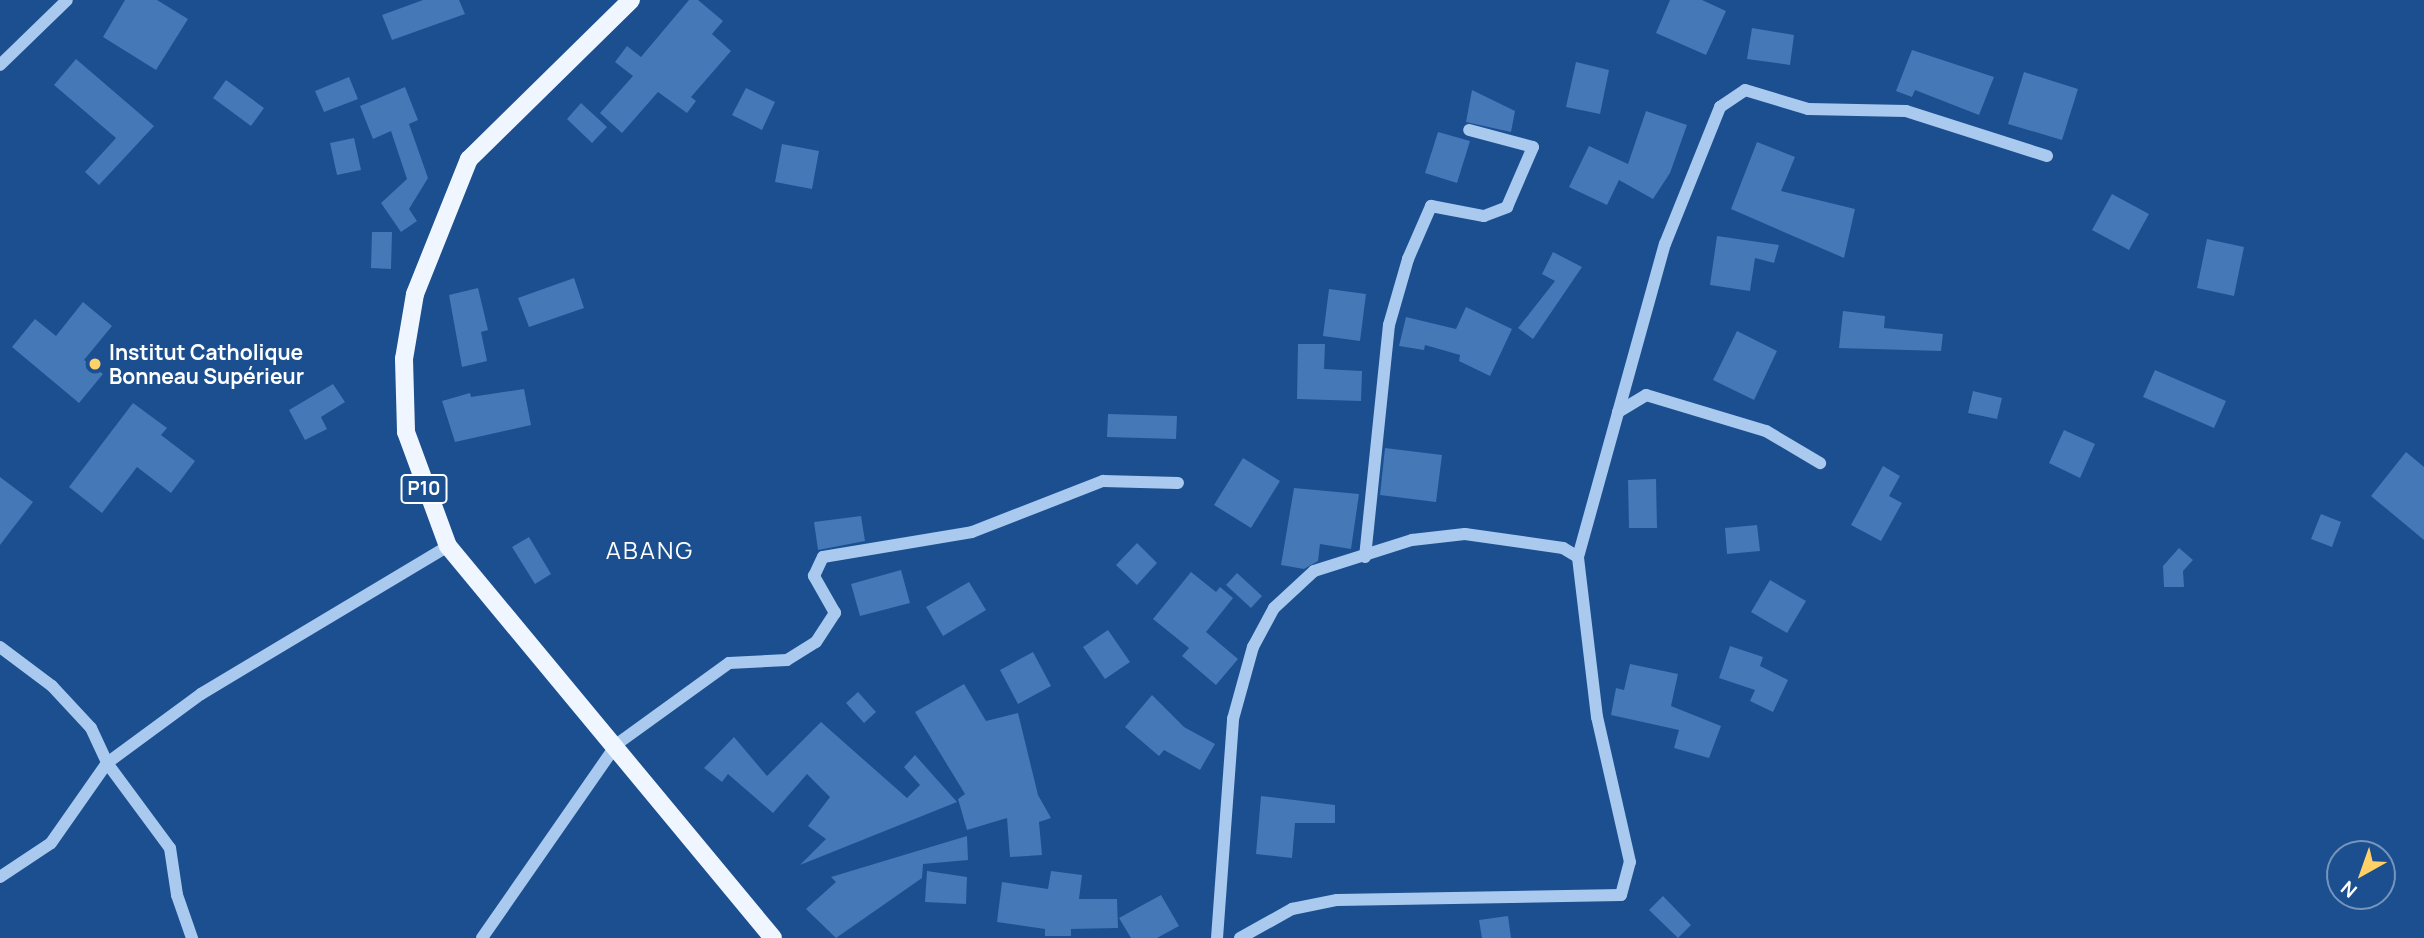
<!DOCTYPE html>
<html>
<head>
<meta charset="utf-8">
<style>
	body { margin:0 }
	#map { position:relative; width:2424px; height:938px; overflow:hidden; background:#1b4f8f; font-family:Manrope,sans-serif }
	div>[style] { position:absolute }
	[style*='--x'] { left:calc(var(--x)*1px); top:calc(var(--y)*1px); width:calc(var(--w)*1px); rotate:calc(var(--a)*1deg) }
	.building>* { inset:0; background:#4478b7 }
	.minor>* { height:12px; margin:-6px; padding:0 6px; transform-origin:6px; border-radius:6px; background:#a9c9ee }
	.major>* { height:18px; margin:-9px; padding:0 9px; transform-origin:9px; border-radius:9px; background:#f0f6ff }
	.dots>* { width:19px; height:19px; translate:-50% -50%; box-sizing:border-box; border:4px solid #1b4f8f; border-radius:50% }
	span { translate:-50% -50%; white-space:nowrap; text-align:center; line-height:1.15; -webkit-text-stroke:5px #1b4f8f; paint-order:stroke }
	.shield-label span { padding:2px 5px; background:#1b4f8f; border:2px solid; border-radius:5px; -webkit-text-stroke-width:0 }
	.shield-label { font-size:19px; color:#fff; font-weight:700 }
	.poi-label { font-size:21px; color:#fff; font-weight:700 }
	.left { translate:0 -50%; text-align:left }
	.quarter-label { font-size:24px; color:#fff; letter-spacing:2px }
	.north { position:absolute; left:2326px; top:840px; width:70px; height:70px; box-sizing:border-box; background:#1b4f8f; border:2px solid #7695bc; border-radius:50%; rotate:220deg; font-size:19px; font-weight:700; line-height:28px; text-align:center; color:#fff }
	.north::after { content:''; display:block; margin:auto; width:24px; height:32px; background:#ffd166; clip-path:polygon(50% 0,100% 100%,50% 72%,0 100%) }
</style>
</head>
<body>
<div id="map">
	<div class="building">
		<i style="clip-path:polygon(125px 0,157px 0,188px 19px,156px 70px,103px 37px)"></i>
		<i style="clip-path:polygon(423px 0,459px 0,465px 14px,392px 40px,382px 15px)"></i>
		<i style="clip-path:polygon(689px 0,698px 0,723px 21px,712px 34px,731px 51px,691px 97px,696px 101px,687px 113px,658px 92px,622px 133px,600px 113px,633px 76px,615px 62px,627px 46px,641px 57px)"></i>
		<i style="clip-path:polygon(1670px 0,1702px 0,1726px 11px,1706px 55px,1656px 33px)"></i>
		<i style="clip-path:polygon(1752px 28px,1794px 35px,1790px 65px,1747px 59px)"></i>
		<i style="clip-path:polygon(1912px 50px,1994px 77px,1979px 115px,1915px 90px,1912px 97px,1896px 91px)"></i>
		<i style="clip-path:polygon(76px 59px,154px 126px,99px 185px,85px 172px,116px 138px,54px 85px)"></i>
		<i style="clip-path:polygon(1576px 62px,1609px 70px,1600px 114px,1566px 107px)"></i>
		<i style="clip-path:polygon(2024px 72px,2078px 89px,2062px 140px,2008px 124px)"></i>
		<i style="clip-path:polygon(349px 77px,358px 99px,324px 112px,315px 91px)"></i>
		<i style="clip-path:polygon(226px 80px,264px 108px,251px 126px,213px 98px)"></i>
		<i style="clip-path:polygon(405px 87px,418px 120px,409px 124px,428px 178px,409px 209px,417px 221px,401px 232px,381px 203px,407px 179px,391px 131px,373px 139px,360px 106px)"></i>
		<i style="clip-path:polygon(746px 88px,775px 102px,762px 130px,732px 115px)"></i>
		<i style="clip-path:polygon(1472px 90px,1515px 111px,1511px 132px,1466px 122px)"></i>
		<i style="clip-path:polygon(581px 103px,607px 127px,592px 143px,567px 119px)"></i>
		<i style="clip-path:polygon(1646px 111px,1687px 125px,1670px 173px,1653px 199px,1619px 180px,1607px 205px,1569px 187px,1589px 146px,1628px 164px)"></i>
		<i style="clip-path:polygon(1438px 132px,1470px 141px,1457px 183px,1425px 173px)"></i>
		<i style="clip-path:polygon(354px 138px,361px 170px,337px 175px,330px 143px)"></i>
		<i style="clip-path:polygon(1757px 142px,1795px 157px,1781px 191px,1855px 209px,1844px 258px,1731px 209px)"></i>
		<i style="clip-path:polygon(782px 144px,819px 151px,812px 189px,775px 182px)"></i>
		<i style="clip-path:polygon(2112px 194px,2149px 214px,2129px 250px,2092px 230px)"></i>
		<i style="clip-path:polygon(372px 232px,392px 232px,391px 269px,371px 268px)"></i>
		<i style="clip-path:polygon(1717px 236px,1779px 245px,1774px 263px,1755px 258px,1750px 291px,1710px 285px)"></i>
		<i style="clip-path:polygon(2207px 239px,2244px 247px,2234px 296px,2197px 288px)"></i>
		<i style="clip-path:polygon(1553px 252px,1582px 267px,1533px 339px,1518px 328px,1555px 281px,1542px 274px)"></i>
		<i style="clip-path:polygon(574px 278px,584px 308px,529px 327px,518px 298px)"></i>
		<i style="clip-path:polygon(478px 288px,488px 330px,481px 332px,487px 361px,462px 367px,449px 295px)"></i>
		<i style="clip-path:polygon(1329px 289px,1366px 294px,1360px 341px,1323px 336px)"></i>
		<i style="clip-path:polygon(83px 302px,112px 326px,84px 360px,103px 374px,79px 403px,12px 347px,35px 319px,56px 336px)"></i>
		<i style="clip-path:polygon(1466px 307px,1512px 329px,1490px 376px,1459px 361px,1460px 355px,1425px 345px,1424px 350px,1399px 346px,1406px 317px,1456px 329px)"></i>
		<i style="clip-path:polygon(1843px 311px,1885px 316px,1884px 328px,1943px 334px,1941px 351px,1839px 348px)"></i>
		<i style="clip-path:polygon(1737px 331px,1777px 351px,1754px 400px,1713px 380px)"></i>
		<i style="clip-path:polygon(1298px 344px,1325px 344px,1324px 369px,1362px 371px,1361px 401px,1297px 399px)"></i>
		<i style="clip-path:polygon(2155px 370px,2226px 401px,2214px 428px,2143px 397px)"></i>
		<i style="clip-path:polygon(333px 384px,345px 402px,321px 417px,327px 429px,305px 440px,289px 410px)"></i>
		<i style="clip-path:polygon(524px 389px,531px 425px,455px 442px,442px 401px,470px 393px,471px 397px)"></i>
		<i style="clip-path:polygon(1973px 391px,2002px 398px,1997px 419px,1968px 413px)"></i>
		<i style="clip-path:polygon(133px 403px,167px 428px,161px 435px,195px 461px,171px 493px,137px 467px,102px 513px,69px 487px)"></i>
		<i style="clip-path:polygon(1108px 414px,1177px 416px,1176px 439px,1107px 437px)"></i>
		<i style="clip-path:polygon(2064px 430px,2095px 444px,2080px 478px,2049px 463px)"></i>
		<i style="clip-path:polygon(1385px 448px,1442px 455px,1436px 502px,1380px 495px)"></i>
		<i style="clip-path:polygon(2406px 452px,2424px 467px,2424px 540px,2371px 496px)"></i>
		<i style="clip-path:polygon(1243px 458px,1280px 481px,1251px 528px,1214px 505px)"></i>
		<i style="clip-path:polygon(1883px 466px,1900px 476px,1889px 496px,1902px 503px,1881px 541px,1851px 525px)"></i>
		<i style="clip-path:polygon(0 477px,33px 502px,0 545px)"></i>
		<i style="clip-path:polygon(1656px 479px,1657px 528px,1629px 528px,1628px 480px)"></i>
		<i style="clip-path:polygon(1294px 488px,1359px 494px,1351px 549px,1320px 544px,1318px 561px,1304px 569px,1281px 565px)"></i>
		<i style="clip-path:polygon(2321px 514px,2341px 522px,2332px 547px,2311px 539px)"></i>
		<i style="clip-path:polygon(861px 516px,865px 541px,818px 550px,814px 522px)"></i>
		<i style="clip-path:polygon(1757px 525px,1760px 551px,1727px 554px,1725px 528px)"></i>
		<i style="clip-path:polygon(529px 537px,551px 574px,535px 584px,512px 547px)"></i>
		<i style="clip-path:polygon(1137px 543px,1157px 563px,1137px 585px,1116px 565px)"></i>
		<i style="clip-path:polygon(2179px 548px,2193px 560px,2183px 571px,2184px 587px,2164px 587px,2163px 566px)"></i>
		<i style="clip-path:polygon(901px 570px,910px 603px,860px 616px,851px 584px)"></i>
		<i style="clip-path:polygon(1191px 572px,1216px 592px,1220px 587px,1233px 598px,1206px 632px,1238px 659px,1216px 685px,1182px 656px,1189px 648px,1153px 619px)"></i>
		<i style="clip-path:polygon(1237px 573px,1262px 596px,1251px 608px,1226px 585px)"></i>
		<i style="clip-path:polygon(1770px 580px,1806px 601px,1787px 633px,1751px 612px)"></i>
		<i style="clip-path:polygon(969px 582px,986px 610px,943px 636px,926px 607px)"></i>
		<i style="clip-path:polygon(1108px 630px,1130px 662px,1105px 679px,1083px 647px)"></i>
		<i style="clip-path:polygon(1730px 646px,1763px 657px,1760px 666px,1788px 680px,1773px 712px,1750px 701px,1755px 690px,1719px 678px)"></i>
		<i style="clip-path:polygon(1033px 652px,1051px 686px,1018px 704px,1000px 670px)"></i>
		<i style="clip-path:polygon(1630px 664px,1678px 674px,1671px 706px,1721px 726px,1709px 758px,1674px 748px,1679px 730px,1611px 715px,1616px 688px,1624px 690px)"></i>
		<i style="clip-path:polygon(964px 684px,986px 721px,1018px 713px,1038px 795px,1051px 818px,1039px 822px,1042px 855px,1010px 857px,1007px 818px,967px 830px,958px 799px,965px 794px,915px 712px)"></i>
		<i style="clip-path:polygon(858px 692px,876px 712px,864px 723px,846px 703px)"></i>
		<i style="clip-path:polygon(1152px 695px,1184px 727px,1215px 744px,1200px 770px,1164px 750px,1159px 756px,1125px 727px)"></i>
		<i style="clip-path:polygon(821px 722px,907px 798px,920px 785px,904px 767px,915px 755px,957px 802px,800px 865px,826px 839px,808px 826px,830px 797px,807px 774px,773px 813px,728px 774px,722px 782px,704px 768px,734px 737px,767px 776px)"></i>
		<i style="clip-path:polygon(1261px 796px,1335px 805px,1335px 823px,1295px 823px,1292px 858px,1256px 854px)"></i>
		<i style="clip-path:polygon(967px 836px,968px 860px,923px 864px,922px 878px,836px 938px,806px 909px,836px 882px,831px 877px)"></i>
		<i style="clip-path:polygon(927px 871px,967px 877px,966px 904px,925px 902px)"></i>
		<i style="clip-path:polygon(1051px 871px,1082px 875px,1079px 899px,1117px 899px,1118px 928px,1071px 929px,1071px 936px,1045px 936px,1045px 929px,997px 922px,1002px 882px,1048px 889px)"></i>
		<i style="clip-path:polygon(1161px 895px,1179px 926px,1157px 938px,1131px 938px,1119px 918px)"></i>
		<i style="clip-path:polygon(1663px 896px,1691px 925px,1678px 938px,1649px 910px)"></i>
		<i style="clip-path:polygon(1508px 916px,1511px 938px,1482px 938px,1479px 920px)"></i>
	</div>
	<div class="minor">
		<i style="--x:0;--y:65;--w:93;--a:-44.1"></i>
		<i style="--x:1618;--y:412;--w:33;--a:-31"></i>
		<i style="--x:1646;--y:395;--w:125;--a:16.7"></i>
		<i style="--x:1766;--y:431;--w:63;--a:30.7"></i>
		<i style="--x:1365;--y:557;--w:233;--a:-84.1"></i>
		<i style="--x:1389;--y:325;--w:69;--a:-73.9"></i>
		<i style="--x:1408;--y:259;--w:58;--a:-66.5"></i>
		<i style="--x:1431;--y:206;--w:54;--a:10.7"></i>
		<i style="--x:1484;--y:216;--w:25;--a:-21"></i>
		<i style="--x:1507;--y:207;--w:65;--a:-66.6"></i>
		<i style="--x:1533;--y:147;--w:66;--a:-165.1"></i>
		<i style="--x:0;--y:647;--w:65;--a:36.9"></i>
		<i style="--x:52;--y:686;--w:57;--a:47.1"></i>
		<i style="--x:91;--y:728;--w:38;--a:65"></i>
		<i style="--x:107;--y:763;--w:106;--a:53.5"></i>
		<i style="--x:170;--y:848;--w:48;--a:81.5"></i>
		<i style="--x:177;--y:895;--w:46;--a:70.8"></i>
		<i style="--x:0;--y:877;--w:61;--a:-33.7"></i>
		<i style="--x:51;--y:843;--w:98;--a:-55"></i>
		<i style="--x:107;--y:763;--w:117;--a:-36.3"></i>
		<i style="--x:201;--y:694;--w:288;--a:-30.9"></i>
		<i style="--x:482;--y:938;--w:236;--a:-55.2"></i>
		<i style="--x:617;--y:744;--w:138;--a:-35.9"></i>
		<i style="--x:729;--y:663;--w:58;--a:-3"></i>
		<i style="--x:787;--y:660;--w:34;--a:-32"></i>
		<i style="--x:816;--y:642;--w:35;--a:-57"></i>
		<i style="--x:835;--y:613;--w:43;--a:-119.6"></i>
		<i style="--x:814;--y:576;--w:21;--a:-65"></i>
		<i style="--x:823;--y:557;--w:151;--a:-9.5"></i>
		<i style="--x:972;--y:532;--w:141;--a:-21.3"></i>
		<i style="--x:1103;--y:481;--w:75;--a:1.5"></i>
		<i style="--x:1217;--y:938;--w:220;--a:-85.8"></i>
		<i style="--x:1233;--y:719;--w:75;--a:-74.5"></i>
		<i style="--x:1253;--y:647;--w:44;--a:-61.7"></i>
		<i style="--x:1274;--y:608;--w:54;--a:-42.8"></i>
		<i style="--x:1314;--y:571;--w:103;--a:-17.6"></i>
		<i style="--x:1412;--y:540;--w:53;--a:-6.5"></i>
		<i style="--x:1465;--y:534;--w:99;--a:8.1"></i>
		<i style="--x:1563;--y:548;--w:17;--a:31"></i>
		<i style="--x:1240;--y:938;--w:60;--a:-29.1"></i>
		<i style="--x:1292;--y:909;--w:46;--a:-11.3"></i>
		<i style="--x:1337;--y:900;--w:284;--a:-1"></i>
		<i style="--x:1621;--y:895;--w:34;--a:-75"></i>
		<i style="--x:1630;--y:862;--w:149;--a:-102.8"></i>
		<i style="--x:1597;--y:717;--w:161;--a:-96.8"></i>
		<i style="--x:1578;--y:557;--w:325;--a:-74.5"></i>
		<i style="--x:1665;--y:244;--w:148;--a:-68.1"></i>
		<i style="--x:1720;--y:107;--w:30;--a:-34"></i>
		<i style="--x:1745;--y:90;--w:66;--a:16.8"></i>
		<i style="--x:1808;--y:109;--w:98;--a:1.2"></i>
		<i style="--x:1906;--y:111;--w:148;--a:17.7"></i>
	</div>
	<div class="major">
		<i style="--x:631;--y:0;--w:227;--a:135.5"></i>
		<i style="--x:469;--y:159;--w:145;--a:111.8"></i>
		<i style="--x:415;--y:294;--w:66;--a:99.6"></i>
		<i style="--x:404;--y:359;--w:73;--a:88.4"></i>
		<i style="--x:406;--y:432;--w:121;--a:69.8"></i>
		<i style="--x:448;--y:546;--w:509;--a:50.34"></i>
	</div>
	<div class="dots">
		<i style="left:95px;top:364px;background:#ffd166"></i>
	</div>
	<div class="shield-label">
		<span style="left:424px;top:489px">P10</span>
	</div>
	<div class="poi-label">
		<span class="left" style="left:109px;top:364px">Institut Catholique<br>Bonneau Supérieur</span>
	</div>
	<div class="quarter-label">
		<span style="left:650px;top:550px">ABANG</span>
	</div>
	<div class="north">N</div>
</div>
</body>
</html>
